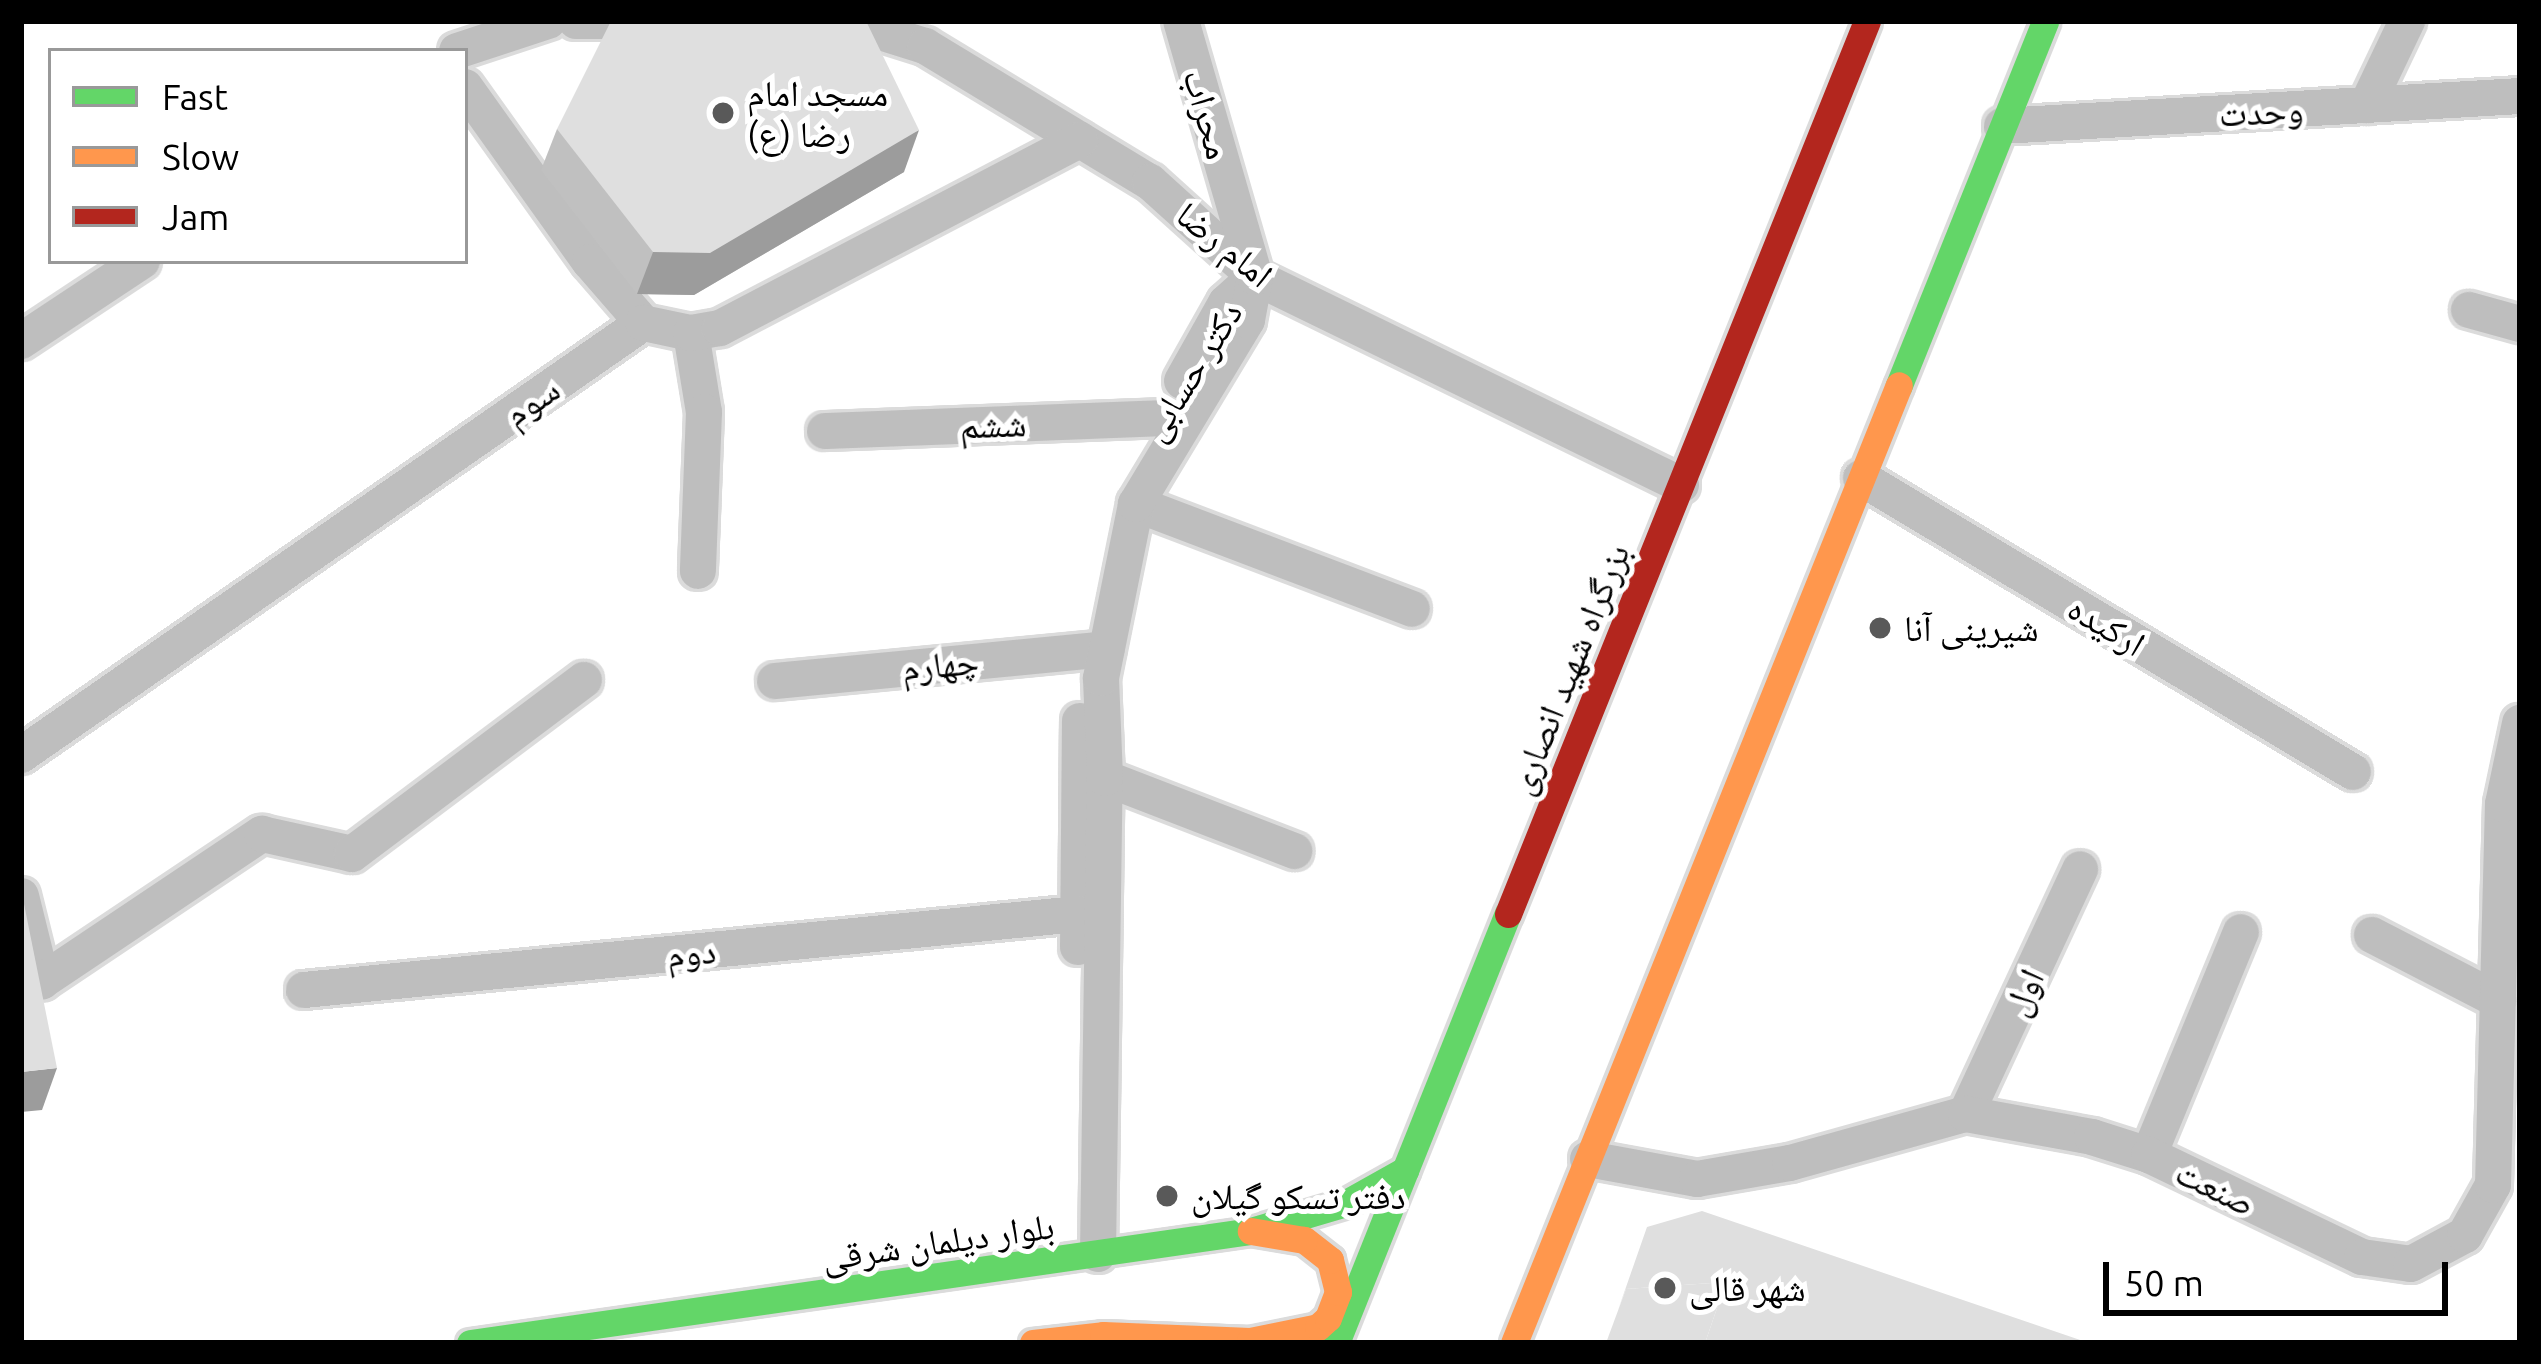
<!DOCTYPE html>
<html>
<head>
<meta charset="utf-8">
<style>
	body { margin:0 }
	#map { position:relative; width:2541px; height:1364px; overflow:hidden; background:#fff; font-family:Ubuntu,"Noto Naskh Arabic",sans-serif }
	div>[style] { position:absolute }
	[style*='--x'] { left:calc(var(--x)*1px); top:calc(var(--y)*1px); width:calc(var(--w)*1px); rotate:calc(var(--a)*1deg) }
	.roads { filter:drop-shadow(3px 0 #dbdbdb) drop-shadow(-3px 0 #dbdbdb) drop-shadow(0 3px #dbdbdb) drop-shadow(0 -3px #dbdbdb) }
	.street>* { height:36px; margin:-18px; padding:0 18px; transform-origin:18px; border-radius:18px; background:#bebebe }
	.fast>* { height:27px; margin:-13.5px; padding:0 13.5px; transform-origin:13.5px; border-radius:13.5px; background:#63d668 }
	.slow>* { height:27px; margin:-13.5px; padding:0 13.5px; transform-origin:13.5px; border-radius:13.5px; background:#ff974d }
	.jam>* { height:27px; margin:-13.5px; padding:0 13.5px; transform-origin:13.5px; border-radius:13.5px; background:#b3261e }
	.wall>* { inset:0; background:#c0c0c0 }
	.shaded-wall>* { inset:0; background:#9c9c9c }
	.building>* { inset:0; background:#dfdfdf }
	.dots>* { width:33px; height:33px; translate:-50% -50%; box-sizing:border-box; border:6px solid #fff; border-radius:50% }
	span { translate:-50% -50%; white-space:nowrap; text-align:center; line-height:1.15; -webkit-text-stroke:10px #fff; paint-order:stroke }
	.poi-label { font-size:36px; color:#000 }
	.left { translate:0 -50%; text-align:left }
	.street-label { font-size:36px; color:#000 }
	.frame { position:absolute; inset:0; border:24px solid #000; pointer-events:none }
	.legend { position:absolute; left:48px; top:48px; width:420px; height:216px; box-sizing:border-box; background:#fff; border:3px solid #999; margin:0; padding:15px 21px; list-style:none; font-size:36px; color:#000 }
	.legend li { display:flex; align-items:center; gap:24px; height:60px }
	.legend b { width:60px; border:3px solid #999 }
	.scale { position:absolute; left:2103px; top:1262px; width:345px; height:54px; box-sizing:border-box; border:6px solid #000; border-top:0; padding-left:15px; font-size:36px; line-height:42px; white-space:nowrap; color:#000; -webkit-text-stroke:9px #fff; paint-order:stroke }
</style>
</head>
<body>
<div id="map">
	<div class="roads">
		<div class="street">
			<i style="--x:576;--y:21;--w:63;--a:0"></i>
			<i style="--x:845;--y:21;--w:84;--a:17.4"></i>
			<i style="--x:925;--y:46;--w:263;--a:31.2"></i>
			<i style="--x:1150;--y:182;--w:142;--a:42.1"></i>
			<i style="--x:1255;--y:277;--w:474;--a:26"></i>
			<i style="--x:457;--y:51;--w:96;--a:-18.2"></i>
			<i style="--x:465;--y:87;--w:215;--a:54.5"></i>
			<i style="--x:590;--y:262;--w:81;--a:49"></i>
			<i style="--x:2367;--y:105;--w:93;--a:-64.5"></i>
			<i style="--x:2002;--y:126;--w:519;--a:-3.31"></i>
			<i style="--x:2469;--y:310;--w:53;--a:15.4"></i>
			<i style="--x:691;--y:333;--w:80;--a:80.7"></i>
			<i style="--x:704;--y:412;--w:159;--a:92.2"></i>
			<i style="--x:21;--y:341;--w:145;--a:-33.5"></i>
			<i style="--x:1182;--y:381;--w:90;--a:-60.6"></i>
			<i style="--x:1226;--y:303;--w:39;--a:-42"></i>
			<i style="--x:825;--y:431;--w:336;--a:-2.2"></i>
			<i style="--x:1861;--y:478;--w:573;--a:30.86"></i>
			<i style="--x:1136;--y:504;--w:295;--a:20.8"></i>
			<i style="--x:775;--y:681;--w:333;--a:-5.5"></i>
			<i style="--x:21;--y:755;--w:757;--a:-34.78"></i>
			<i style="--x:643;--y:323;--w:49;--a:11.8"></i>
			<i style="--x:691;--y:333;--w:29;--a:-10"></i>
			<i style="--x:720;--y:328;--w:406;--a:-27.6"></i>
			<i style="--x:1105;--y:778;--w:203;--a:21.1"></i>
			<i style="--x:21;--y:896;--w:88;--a:76.1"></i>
			<i style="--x:42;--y:981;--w:265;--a:-33.8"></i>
			<i style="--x:262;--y:834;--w:92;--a:12.5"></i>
			<i style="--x:352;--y:854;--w:290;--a:-36.9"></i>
			<i style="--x:2372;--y:935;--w:142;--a:27.3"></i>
			<i style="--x:1078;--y:947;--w:226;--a:-89.5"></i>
			<i style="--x:304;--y:990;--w:778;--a:-5.61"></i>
			<i style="--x:1966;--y:1114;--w:270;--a:-65"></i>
			<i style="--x:2149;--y:1155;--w:241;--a:-67.6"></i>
			<i style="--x:1588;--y:1159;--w:111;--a:10.4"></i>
			<i style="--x:1697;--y:1179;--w:94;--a:-9.8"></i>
			<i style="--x:1790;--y:1163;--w:183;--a:-15.6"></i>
			<i style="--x:1966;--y:1114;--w:128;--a:10.3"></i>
			<i style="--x:2092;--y:1137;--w:60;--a:17.5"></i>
			<i style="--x:2149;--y:1155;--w:236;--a:25.6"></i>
			<i style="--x:2362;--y:1257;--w:49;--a:8.1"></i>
			<i style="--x:2411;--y:1264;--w:61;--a:-28.2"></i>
			<i style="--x:2465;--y:1235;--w:57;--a:-60.8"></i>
			<i style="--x:2493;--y:1185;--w:381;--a:-88.5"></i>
			<i style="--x:2503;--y:804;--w:83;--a:-78.1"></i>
			<i style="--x:1098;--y:1254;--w:476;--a:-89.2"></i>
			<i style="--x:1105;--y:778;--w:100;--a:-92.3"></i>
			<i style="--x:1101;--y:678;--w:177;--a:-78.6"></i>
			<i style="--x:1136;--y:504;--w:215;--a:-58.9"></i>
			<i style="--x:1247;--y:320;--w:44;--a:-79.5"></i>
			<i style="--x:1255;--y:277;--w:266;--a:-106.1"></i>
		</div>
		<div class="fast">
			<i style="--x:1899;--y:385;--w:392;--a:-68.1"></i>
			<i style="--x:470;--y:1343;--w:789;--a:-8.16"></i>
			<i style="--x:1251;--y:1231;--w:99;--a:-16.4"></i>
			<i style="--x:1346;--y:1203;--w:68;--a:-29.2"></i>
			<i style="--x:1336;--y:1343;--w:462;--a:-68.2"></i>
		</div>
		<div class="slow">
			<i style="--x:1033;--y:1343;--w:70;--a:-6.5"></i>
			<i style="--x:1103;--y:1335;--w:147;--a:2.3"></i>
			<i style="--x:1250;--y:1341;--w:69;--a:-11.6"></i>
			<i style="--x:1318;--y:1327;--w:13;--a:-42"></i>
			<i style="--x:1328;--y:1318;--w:28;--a:-69"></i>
			<i style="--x:1338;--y:1292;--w:33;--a:-104"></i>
			<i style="--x:1330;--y:1260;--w:33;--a:-142"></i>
			<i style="--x:1304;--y:1240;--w:54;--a:-170.4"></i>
			<i style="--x:1514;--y:1343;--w:1032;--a:-68.11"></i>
		</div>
		<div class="jam">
			<i style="--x:1508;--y:914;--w:962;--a:-68.1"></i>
		</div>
	</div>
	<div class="wall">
		<i style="clip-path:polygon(557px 129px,904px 172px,694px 295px,637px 294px,541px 170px)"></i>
	</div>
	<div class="shaded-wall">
		<i style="clip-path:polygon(919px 130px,904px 172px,694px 295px,637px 294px,653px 252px)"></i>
		<i style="clip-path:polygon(57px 1068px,42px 1110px,21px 1112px,21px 1072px)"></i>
	</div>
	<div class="building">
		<i style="clip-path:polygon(611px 21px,866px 21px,919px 130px,710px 253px,653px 252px,557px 129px)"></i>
		<i style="clip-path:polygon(21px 889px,57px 1068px,21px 1072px)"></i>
		<i style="clip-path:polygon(1702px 1211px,2089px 1343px,1705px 1343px,1726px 1282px,1626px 1289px,1618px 1310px,1647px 1227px)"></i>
		<i style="clip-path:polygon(1726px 1282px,1705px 1343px,1606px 1343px,1626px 1289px)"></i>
	</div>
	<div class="dots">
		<i style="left:723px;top:113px;background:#595959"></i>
		<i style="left:1880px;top:628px;background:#595959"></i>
		<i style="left:1167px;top:1196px;background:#595959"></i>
		<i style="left:1665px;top:1288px;background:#595959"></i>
	</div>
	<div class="poi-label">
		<span class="left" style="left:747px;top:113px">مسجد امام<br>رضا (ع)</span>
		<span class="left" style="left:1904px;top:628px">شیرینی آنا</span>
		<span class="left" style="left:1191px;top:1196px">دفتر تسکو گیلان</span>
		<span class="left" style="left:1689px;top:1288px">شهر قالی</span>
	</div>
	<div class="street-label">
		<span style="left:2261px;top:111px;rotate:-3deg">وحدت</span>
		<span style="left:1208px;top:114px;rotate:74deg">محراب</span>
		<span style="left:1225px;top:244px;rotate:39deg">امام رضا</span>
		<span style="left:1191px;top:371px;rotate:-58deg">دکتر حسابی</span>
		<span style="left:531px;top:401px;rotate:-35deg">سوم</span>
		<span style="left:993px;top:424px;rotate:-2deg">ششم</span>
		<span style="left:2107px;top:625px;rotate:31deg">ارکیده</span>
		<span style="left:940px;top:664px;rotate:-6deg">چهارم</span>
		<span style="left:1568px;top:669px;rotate:-68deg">بزرگراه شهید انصاری</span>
		<span style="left:691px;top:952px;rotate:-6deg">دوم</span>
		<span style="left:2023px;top:992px;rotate:-65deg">اول</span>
		<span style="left:2216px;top:1187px;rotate:26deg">صنعت</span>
		<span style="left:938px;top:1241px;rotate:-8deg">بلوار دیلمان شرقی</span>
	</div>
	<div class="frame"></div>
	<ul class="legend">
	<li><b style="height:15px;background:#63d668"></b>Fast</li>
	<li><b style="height:15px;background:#ff974d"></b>Slow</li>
	<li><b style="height:15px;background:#b3261e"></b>Jam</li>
	</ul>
	<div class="scale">50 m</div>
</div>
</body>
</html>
